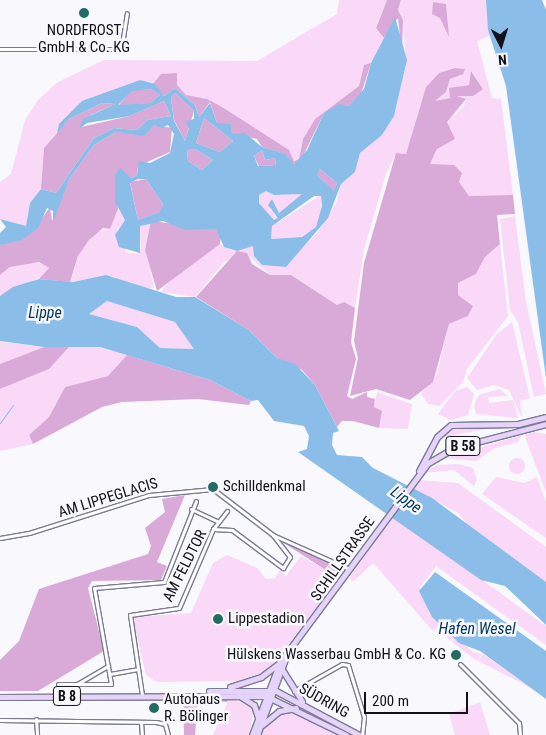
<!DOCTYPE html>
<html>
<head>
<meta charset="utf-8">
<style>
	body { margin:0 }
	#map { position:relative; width:546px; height:735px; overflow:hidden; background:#f8f8fd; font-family:"Roboto Condensed",sans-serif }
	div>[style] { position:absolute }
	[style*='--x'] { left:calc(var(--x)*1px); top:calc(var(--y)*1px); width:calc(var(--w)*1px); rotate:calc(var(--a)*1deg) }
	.green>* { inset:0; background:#f9d8f8 }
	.round { border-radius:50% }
	.forest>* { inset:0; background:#d9aad7 }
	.water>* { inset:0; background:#8bbde9 }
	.stream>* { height:1px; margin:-0.5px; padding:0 0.5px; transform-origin:0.5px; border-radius:0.5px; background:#8bbde9 }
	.roads { filter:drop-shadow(1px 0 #7b7b93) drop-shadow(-1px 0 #7b7b93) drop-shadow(0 1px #7b7b93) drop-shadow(0 -1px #7b7b93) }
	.street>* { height:3px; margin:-1.5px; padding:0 1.5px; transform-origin:1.5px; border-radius:1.5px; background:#fff }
	.primary>* { height:5px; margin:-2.5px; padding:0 2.5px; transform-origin:2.5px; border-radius:2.5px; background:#e6d3f9 }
	.dots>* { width:14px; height:14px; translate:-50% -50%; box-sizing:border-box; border:2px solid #f8f8fd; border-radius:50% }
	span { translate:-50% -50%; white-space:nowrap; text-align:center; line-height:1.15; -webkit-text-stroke:5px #f8f8fd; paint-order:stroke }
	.shield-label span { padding:1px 4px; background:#f8f8fd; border:1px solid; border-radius:4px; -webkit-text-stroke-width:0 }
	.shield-label { font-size:14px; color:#12111a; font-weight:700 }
	.poi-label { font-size:15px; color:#12111a }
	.left { translate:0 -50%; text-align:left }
	.right { translate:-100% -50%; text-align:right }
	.street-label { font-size:15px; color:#12111a }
	.water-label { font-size:16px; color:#003b63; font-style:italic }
	.north { position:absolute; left:476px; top:20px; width:50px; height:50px; -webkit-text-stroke:4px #f8f8fd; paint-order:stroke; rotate:175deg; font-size:14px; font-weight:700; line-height:20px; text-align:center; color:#12111a }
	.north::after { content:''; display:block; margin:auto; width:18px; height:22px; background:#12111a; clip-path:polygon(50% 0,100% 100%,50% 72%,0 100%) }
	.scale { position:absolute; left:364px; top:692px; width:104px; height:22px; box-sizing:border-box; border:2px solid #12111a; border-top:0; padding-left:6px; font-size:15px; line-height:18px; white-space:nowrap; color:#12111a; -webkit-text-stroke:4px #f8f8fd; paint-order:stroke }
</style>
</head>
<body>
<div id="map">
	<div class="green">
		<i style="clip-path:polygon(339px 0,387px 0,376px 27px,384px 38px,371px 63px,364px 65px,359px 86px,315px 119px,303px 139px,299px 159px,291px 160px,222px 107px,186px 95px,166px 73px,153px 84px,140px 80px,81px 102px,44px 148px,41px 189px,30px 203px,26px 226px,0 219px,0 182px,11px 174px,25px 120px,38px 100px,58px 82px,104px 60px,257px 61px,337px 14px)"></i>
		<i style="clip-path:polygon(401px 0,486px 0,489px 36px,477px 41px,492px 98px,501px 99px,513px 195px,469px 196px,445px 168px,429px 165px,448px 129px,447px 122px,464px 106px,466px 99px,456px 96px,469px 96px,483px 89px,472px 71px,469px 85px,461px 85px,451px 98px,434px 102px,446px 92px,450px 80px,465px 69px,455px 68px,439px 73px,426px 87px,406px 154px,396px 153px,386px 174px,364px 249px,355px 308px,344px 302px,337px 305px,291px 275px,270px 275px,245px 253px,224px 262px,195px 297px,161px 292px,177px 273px,220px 244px,233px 251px,253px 246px,262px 265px,283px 267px,318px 232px,336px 203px,341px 184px,355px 172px,360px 153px,382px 135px,394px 116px,406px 66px,403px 20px,398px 10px)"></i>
		<i style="clip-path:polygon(266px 191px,273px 195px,302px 194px,279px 214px,272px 199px,270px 209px,278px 218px,274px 220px,259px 203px,259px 195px)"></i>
		<i style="clip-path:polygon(321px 195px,322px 219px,316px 227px,301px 237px,271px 239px,272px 226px)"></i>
		<i style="clip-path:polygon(118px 209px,125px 220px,117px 230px,126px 252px,136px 254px,141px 249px,140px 226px,151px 221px,146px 250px,154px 288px,142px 289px,112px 276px,70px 282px,80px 252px,96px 232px,110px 229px)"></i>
		<i style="clip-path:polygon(515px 216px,526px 302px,546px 394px,534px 397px,518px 322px,510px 310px,500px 219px)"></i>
		<i style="clip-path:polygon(500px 244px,508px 316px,467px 369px,463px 382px,439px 406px,428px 404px,421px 394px,437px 374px,449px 324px,468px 316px,473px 306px,458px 295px,458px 283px,476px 274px,485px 257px)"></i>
		<i style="clip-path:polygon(33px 262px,48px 265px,47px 274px,0 296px,0 275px,10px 267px)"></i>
		<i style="clip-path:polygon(107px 301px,175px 322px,195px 349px,160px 348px,137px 327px,89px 314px)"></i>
		<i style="clip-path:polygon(512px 322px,530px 398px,520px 401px,522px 418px,509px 390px,494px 385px,477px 390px,467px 378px,496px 335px)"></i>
		<i style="clip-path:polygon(0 341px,2px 342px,44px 347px,0 364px)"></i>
		<i style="clip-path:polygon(69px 347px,100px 347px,127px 355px,108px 376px,65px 387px,49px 417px,29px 435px,33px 444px,0 451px,0 389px,49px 369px)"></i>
		<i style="clip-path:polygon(467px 387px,474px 394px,468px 415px,451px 420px,438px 414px,455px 391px)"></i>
		<i style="clip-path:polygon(499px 389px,508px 396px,488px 397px,489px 403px,513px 400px,518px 418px,476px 414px,474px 405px,479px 395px)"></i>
		<i style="clip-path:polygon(377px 392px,412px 404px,408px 429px,379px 428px,382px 412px,374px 407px)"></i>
		<i style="clip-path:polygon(465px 423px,478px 423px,508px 425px,439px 438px)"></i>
		<i style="clip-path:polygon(535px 432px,546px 434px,546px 492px,526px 440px,525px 434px)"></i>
		<i style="clip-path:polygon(522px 435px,518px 442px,495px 448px,476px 461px,445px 458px)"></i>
		<i class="round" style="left:509px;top:458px;width:16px;height:16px"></i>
		<i style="clip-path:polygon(458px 464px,473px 468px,477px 480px,474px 486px,454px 470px,423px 473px,437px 465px)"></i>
		<i style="clip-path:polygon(496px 477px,524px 483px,537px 477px,546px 502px,546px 538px,482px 494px)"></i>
		<i style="clip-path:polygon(418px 480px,458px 483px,546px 547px,546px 582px,475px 533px,458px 513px,412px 488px)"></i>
		<i style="clip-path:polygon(393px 516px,546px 626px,546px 645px,436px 566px,420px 587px,440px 625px,455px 635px,451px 641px,436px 627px,433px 631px,373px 563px,354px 581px,349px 579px)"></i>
		<i style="clip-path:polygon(227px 555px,257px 568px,266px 579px,275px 578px,280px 570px,286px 576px,301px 556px,335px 575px,341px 567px,342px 574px,270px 668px,259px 674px,239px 681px,157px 682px,146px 675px,132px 617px,191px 613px,213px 563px)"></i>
		<i style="clip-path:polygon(456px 637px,473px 652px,482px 654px,477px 661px,452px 642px)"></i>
		<i style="clip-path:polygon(483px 654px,531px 688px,478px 661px)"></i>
		<i style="clip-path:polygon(230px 697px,254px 709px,249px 735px,213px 735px)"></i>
		<i style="clip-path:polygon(480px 702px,490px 735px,455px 735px,449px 714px)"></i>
		<i style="clip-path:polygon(288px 711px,301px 713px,339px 735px,261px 735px,268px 723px)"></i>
	</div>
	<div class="forest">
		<i style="clip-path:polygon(387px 0,401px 0,398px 10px,403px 20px,402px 55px,398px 18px,384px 38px,376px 28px)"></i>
		<i style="clip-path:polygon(433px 2px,446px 4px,449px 37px,440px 18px,432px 14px)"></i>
		<i style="clip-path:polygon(371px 63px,361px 94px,349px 106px,341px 105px,324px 113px,300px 162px,290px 165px,284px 154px,262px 147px,257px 139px,232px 134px,231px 128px,217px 123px,210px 102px,199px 117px,195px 105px,175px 88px,164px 96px,153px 84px,161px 74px,177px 73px,177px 85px,186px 95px,207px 99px,222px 107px,289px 150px,294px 161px,299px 159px,303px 139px,315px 119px,359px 86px,364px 65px)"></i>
		<i style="clip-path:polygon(455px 68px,465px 69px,463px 74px,450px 79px,446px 92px,435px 101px,450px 98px,449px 88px,469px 85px,471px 71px,483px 89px,473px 96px,457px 96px,466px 99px,447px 122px,455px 139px,437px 149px,430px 164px,454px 165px,462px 173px,459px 182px,469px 196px,513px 195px,515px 214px,497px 215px,500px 244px,485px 257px,476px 274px,458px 283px,458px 295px,473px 306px,468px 316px,449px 324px,433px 382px,410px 400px,376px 389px,350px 396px,358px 358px,354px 341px,364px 263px,396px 153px,406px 154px,426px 87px,439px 73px)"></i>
		<i style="clip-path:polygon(153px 89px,160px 95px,150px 103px,118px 106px,132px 90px)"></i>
		<i style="clip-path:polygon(175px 93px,194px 111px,185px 141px,174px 120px,171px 98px)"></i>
		<i style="clip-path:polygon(164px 101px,171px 116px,147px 120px,137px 130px,114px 128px,94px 138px,56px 193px,41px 189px,44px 148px,69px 119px,102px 103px,115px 104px,91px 115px,81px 127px,130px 116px)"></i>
		<i style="clip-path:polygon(204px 118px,233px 141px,220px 152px,196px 143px)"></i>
		<i style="clip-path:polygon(154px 125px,172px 128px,170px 152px,138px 166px,137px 175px,131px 178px,115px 175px,118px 209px,110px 229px,103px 228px,89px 240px,78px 256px,70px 282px,39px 279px,49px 268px,39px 262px,10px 267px,0 275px,0 245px,33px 231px,50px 207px,52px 221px,70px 178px,94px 145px,116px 132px,137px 133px)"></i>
		<i style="clip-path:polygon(195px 149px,213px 160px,202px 170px,188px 161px,187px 150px)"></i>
		<i style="clip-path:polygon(262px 150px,265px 160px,275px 158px,276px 165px,259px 166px,254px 156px)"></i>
		<i style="clip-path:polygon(320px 169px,337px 183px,334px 192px,316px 174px)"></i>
		<i style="clip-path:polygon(146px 179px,163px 204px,161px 212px,138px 220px,130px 182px)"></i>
		<i style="clip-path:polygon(151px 221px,216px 229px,221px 232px,220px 244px,157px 291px,145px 250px)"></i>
		<i style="clip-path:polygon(237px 251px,247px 253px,252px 264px,270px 275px,291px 275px,337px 305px,344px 302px,355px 308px,351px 342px,356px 359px,347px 396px,352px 399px,367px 392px,367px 397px,375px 399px,374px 407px,382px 411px,379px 428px,353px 421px,342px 421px,337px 427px,315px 385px,302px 370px,277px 358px,249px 330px,196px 297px)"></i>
		<i style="clip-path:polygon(44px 347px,69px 347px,49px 369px,0 389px,0 364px)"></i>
		<i style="clip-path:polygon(127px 355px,210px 380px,251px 401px,249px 405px,198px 399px,122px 402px,102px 407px,33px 444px,29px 435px,49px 417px,65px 387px,108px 376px)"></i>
		<i style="clip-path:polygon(185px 495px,157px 562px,167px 566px,161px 580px,92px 581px,88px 588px,104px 651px,38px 691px,0 691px,0 660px,19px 641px,39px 589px,148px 554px,151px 546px,145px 528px,165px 512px,162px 499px)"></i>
		<i style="clip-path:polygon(276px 538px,334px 563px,340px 569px,335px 576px)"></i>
		<i style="clip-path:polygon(183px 697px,230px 697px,227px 702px,198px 699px,195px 735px,184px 735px)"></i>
	</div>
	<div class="water">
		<i style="clip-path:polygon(486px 0,542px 0,546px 10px,546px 378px,506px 86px,488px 30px)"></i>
		<i style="clip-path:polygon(evenodd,395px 17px,407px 60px,394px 116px,382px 135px,360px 153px,355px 172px,341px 184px,328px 218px,286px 267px,262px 265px,254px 256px,253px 246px,237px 251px,224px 247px,216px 229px,185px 230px,163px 221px,140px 226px,140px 253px,119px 247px,115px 235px,125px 220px,115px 202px,115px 175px,120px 168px,131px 178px,137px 175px,139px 161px,150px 163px,170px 153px,174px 134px,168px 125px,162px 128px,154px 125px,144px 136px,116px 132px,94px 145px,70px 178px,53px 222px,53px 211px,47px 208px,38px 228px,22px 240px,0 245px,0 233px,6px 227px,0 219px,26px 226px,30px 203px,41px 189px,56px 193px,94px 138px,114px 128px,137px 130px,147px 120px,171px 116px,164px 101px,130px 116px,87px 123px,79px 129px,83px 119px,115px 104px,102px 103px,69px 119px,57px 134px,59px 124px,82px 101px,140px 80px,155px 84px,164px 96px,175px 88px,195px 105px,199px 117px,210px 103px,217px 123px,231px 124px,232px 134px,245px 133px,262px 147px,285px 154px,294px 164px,307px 150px,324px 113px,339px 104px,349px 106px,364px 89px,371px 63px,395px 17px,152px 89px,160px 95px,150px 103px,118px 105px,132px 91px,152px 89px,395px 17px,175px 93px,194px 111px,194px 119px,186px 121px,189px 128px,185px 141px,174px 121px,171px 98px,175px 93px,395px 17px,204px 118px,233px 141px,220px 152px,196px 143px,204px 118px,395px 17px,195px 149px,213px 160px,202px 170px,188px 161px,187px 150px,195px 149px,395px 17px,262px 150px,265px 160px,275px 158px,276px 165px,258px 166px,254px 156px,262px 150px,395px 17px,320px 169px,337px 183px,334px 191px,317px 175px,320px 169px,395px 17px,138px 179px,146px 179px,163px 204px,160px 212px,138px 220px,130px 183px,138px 179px,395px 17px,266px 191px,274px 195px,302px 194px,279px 213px,272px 199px,268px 205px,278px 218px,274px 220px,259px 203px,259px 195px,266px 191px,395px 17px,314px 196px,321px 196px,322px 206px,316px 227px,302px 237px,271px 239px,272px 226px,314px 196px)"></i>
		<i style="clip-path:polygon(evenodd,106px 275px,176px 297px,195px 297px,249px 330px,277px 358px,295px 364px,315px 385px,339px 431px,333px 433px,332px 445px,337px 455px,362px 457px,373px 468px,432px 498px,546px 582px,546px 625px,505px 586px,481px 580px,298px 452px,307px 449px,309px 436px,304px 426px,274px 421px,258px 400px,251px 401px,210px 380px,100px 347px,44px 347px,0 341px,0 296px,13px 287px,39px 279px,73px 282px,106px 275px,107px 301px,175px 322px,194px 349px,160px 348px,137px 327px,89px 314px,107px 301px)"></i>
		<i style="clip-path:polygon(435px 572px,546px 651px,546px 699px,480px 651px,459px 643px,432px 617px,419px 591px)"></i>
	</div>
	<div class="stream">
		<i style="--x:0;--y:423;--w:22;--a:-54"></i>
	</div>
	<div class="roads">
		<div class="street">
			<i style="--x:0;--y:49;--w:116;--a:0"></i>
			<i style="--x:116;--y:49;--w:8;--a:-40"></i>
			<i style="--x:122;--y:44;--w:31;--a:-81"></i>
			<i style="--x:191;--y:509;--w:29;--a:25"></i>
			<i style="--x:213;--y:529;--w:23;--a:-52"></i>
			<i style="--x:0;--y:538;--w:29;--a:-10"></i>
			<i style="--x:29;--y:533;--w:126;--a:-17.6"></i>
			<i style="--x:149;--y:495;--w:64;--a:-5.4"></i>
			<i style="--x:213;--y:489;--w:76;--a:37.5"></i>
			<i style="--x:273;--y:535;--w:83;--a:24.1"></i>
			<i style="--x:460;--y:664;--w:83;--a:45"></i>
			<i style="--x:519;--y:723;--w:12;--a:85"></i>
			<i style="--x:110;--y:674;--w:28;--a:-10"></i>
			<i style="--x:58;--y:684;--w:53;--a:0"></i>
			<i style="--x:111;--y:684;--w:97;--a:-100"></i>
			<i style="--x:94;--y:588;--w:70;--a:-4.9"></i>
			<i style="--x:164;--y:582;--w:87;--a:-68.4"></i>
			<i style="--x:72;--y:687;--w:42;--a:-30.3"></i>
			<i style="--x:294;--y:691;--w:55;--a:-29.4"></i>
			<i style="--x:342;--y:664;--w:6;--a:9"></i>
			<i style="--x:348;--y:665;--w:54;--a:72.9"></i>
			<i style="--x:364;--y:717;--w:18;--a:96"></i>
			<i style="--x:142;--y:695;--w:81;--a:-98.5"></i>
			<i style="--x:130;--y:615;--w:49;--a:-8.1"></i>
			<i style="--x:179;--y:608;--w:86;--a:-66.7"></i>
			<i style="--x:213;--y:529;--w:19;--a:3"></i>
			<i style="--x:232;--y:530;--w:64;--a:36.7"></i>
			<i style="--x:283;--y:568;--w:13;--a:-58"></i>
			<i style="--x:290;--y:557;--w:28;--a:-128"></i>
			<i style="--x:36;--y:719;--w:16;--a:86"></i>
			<i style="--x:0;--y:720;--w:156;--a:0.7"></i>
			<i style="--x:156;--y:722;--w:9;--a:13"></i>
			<i style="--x:165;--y:724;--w:11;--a:75"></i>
			<i style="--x:141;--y:722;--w:13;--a:86"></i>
		</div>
		<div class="primary">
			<i style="--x:419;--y:471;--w:38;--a:-62"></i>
			<i style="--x:437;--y:437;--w:18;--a:-41"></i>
			<i style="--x:451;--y:425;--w:67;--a:-0.9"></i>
			<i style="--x:518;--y:424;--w:29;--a:-14"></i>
			<i style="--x:283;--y:671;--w:36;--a:58"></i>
			<i style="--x:230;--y:687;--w:33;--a:-18"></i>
			<i style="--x:261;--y:677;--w:21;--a:-37"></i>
			<i style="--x:209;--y:691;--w:67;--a:0"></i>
			<i style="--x:276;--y:691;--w:94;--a:27.9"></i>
			<i style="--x:238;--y:695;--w:19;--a:32"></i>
			<i style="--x:254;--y:705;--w:13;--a:72"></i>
			<i style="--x:0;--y:697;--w:266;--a:-0.2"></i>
			<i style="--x:266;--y:696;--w:89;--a:26"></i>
			<i style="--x:262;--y:725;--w:22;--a:-39"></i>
			<i style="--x:279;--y:711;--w:17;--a:-10"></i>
			<i style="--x:252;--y:735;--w:78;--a:-69"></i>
			<i style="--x:280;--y:662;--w:248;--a:-53.4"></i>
			<i style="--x:428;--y:463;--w:30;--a:-30"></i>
			<i style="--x:454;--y:448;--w:95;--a:-14.6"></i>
			<i style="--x:257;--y:735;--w:86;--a:-69.7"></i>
		</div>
	</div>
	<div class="dots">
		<i style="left:84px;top:13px;background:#236c65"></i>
		<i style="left:213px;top:487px;background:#236c65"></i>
		<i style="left:218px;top:619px;background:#236c65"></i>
		<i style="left:456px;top:655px;background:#236c65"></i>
		<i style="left:154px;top:708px;background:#236c65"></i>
	</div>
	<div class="shield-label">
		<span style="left:463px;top:446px">B 58</span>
		<span style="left:67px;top:696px">B 8</span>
	</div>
	<div class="poi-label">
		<span style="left:84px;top:39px">NORDFROST<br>GmbH &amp; Co. KG</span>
		<span class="left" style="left:223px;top:487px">Schilldenkmal</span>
		<span class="left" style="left:228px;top:619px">Lippestadion</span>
		<span class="right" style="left:446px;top:655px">Hülskens Wasserbau GmbH &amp; Co. KG</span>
		<span class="left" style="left:164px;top:708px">Autohaus<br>R. Bölinger</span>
	</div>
	<div class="street-label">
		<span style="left:108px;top:498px;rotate:-17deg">AM LIPPEGLACIS</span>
		<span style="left:343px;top:559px;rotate:-55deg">SCHILLSTRASSE</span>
		<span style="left:185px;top:566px;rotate:-63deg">AM FELDTOR</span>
		<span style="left:324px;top:701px;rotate:29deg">SÜDRING</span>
	</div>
	<div class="water-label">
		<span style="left:45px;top:313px">Lippe</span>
		<span style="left:406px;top:500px;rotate:36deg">Lippe</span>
		<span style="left:477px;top:629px">Hafen Wesel</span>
	</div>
	<div class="north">N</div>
	<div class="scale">200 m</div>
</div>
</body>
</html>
